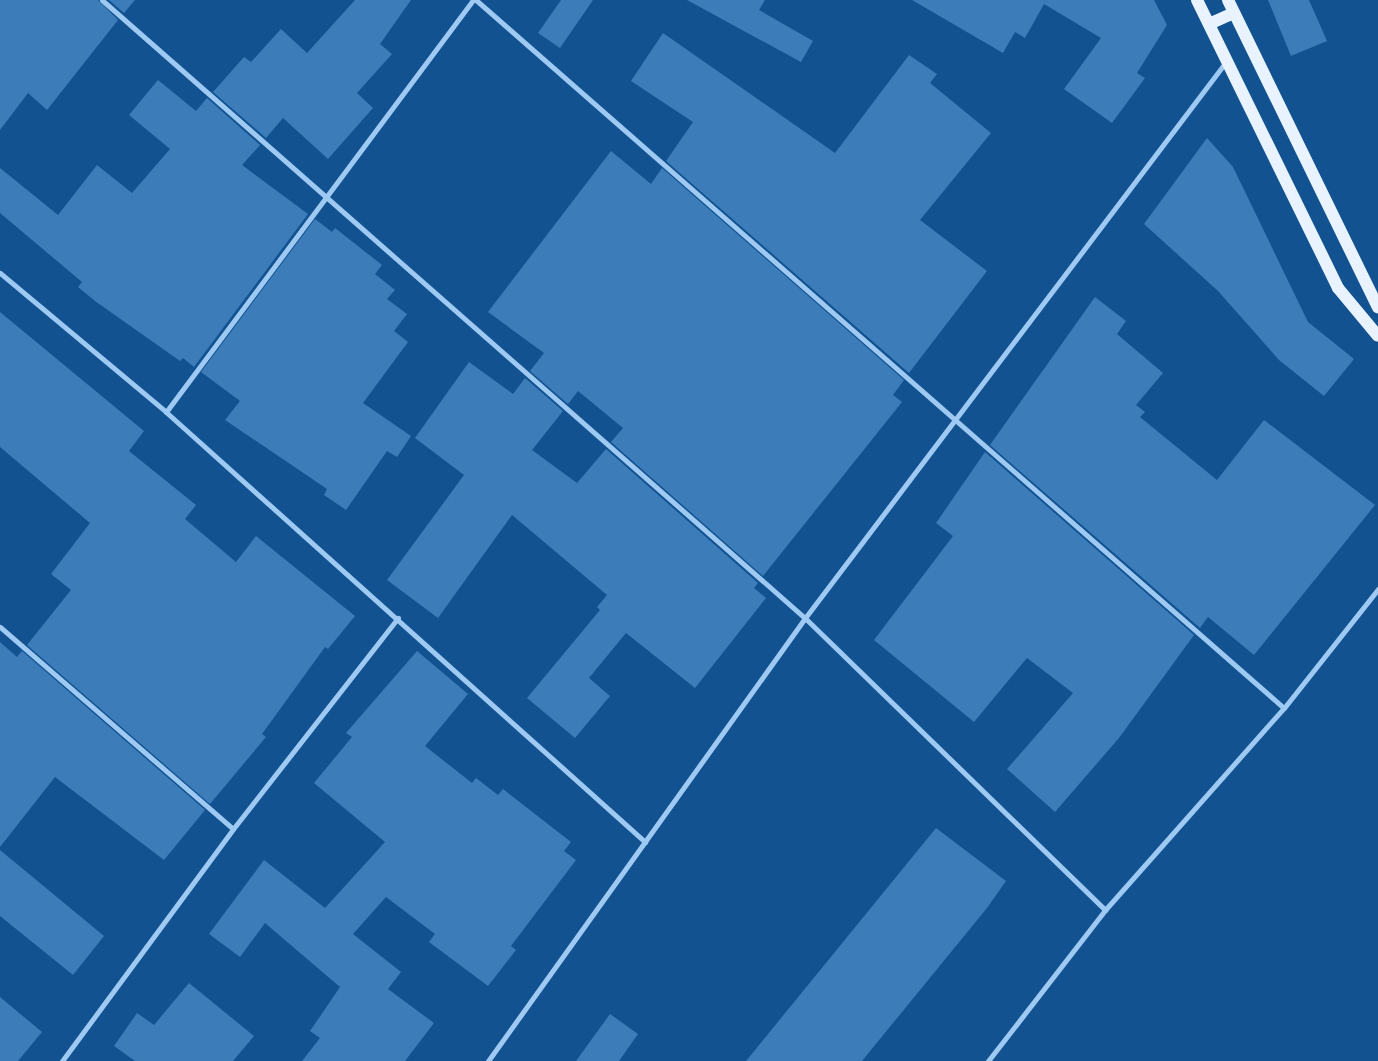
<!DOCTYPE html>
<html>
<head>
<meta charset="utf-8">
<style>
	body { margin:0 }
	#map { position:relative; width:1378px; height:1061px; overflow:hidden; background:#125290; font-family:Barlow,sans-serif }
	div>[style] { position:absolute }
	[style*='--x'] { left:calc(var(--x)*1px); top:calc(var(--y)*1px); width:calc(var(--w)*1px); rotate:calc(var(--a)*1deg) }
	.building>* { inset:0; background:#3b7cb9 }
	.street>* { height:5px; margin:-2.5px; padding:0 2.5px; transform-origin:2.5px; border-radius:2.5px; background:#9dc9f2 }
	.primary>* { height:12px; margin:-6px; padding:0 6px; transform-origin:6px; border-radius:6px; background:#e8f3ff }
	span { translate:-50% -50%; white-space:nowrap; text-align:center; line-height:1.15; -webkit-text-stroke:5px #125290; paint-order:stroke }
</style>
</head>
<body>
<div id="map">
	<div class="building">
		<i style="clip-path:polygon(0 0,98px 0,118px 20px,47px 110px,28px 93px,0 130px)"></i>
		<i style="clip-path:polygon(109px 0,135px 0,124px 13px)"></i>
		<i style="clip-path:polygon(355px 0,411px 0,380px 44px,392px 54px,357px 93px,373px 108px,328px 159px,283px 118px,266px 138px,213px 92px,244px 57px,251px 62px,281px 29px,307px 53px)"></i>
		<i style="clip-path:polygon(561px 0,593px 0,560px 48px,538px 33px)"></i>
		<i style="clip-path:polygon(687px 0,765px 0,759px 10px,813px 41px,801px 62px)"></i>
		<i style="clip-path:polygon(912px 0,1154px 0,1167px 25px,1137px 73px,1145px 78px,1112px 123px,1064px 89px,1101px 38px,1044px 4px,1025px 38px,1015px 32px,1003px 53px)"></i>
		<i style="clip-path:polygon(1268px 0,1309px 0,1327px 41px,1291px 56px)"></i>
		<i style="clip-path:polygon(663px 33px,835px 153px,909px 55px,937px 74px,930px 83px,991px 133px,920px 220px,987px 271px,909px 373px,666px 161px,693px 122px,631px 81px)"></i>
		<i style="clip-path:polygon(158px 80px,196px 111px,207px 98px,260px 145px,242px 165px,308px 214px,194px 367px,183px 358px,180px 361px,95px 301px,78px 287px,82px 282px,0 213px,0 168px,58px 215px,97px 165px,132px 193px,170px 149px,129px 115px)"></i>
		<i style="clip-path:polygon(1207px 138px,1233px 167px,1308px 322px,1354px 359px,1324px 396px,1279px 360px,1218px 291px,1144px 224px)"></i>
		<i style="clip-path:polygon(611px 151px,651px 184px,662px 168px,904px 380px,893px 395px,902px 402px,763px 576px,611px 442px,623px 428px,578px 391px,568px 404px,530px 371px,544px 353px,488px 312px)"></i>
		<i style="clip-path:polygon(315px 219px,332px 232px,335px 228px,382px 265px,375px 274px,395px 290px,387px 299px,407px 314px,394px 331px,408px 342px,363px 403px,411px 436px,397px 457px,387px 451px,346px 510px,324px 495px,327px 489px,225px 420px,240px 401px,201px 372px)"></i>
		<i style="clip-path:polygon(1095px 297px,1126px 321px,1117px 334px,1163px 373px,1136px 405px,1145px 412px,1140px 417px,1217px 480px,1264px 420px,1375px 505px,1254px 655px,1208px 617px,1200px 628px,990px 445px)"></i>
		<i style="clip-path:polygon(0 312px,144px 431px,129px 451px,196px 505px,185px 519px,236px 562px,256px 536px,355px 616px,328px 649px,325px 647px,262px 734px,266px 737px,210px 804px,27px 645px,71px 590px,51px 574px,90px 523px,0 447px)"></i>
		<i style="clip-path:polygon(469px 362px,513px 394px,525px 378px,563px 411px,532px 450px,577px 483px,606px 449px,758px 583px,754px 588px,766px 598px,695px 688px,626px 633px,589px 678px,610px 696px,575px 738px,527px 698px,600px 610px,597px 607px,607px 595px,512px 515px,438px 618px,387px 580px,464px 475px,415px 438px)"></i>
		<i style="clip-path:polygon(985px 452px,1194px 635px,1119px 738px,1055px 812px,1007px 769px,1073px 693px,1027px 658px,974px 722px,874px 640px,953px 536px,936px 523px)"></i>
		<i style="clip-path:polygon(0 642px,17px 657px,22px 651px,205px 810px,164px 860px,55px 777px,0 847px)"></i>
		<i style="clip-path:polygon(417px 651px,468px 694px,425px 746px,472px 783px,476px 778px,498px 795px,503px 789px,571px 842px,564px 851px,576px 860px,511px 946px,516px 950px,488px 986px,429px 942px,435px 934px,386px 897px,353px 934px,401px 972px,388px 989px,434px 1023px,405px 1061px,302px 1061px,320px 1038px,310px 1031px,340px 987px,265px 923px,240px 957px,209px 934px,264px 860px,325px 908px,385px 842px,314px 783px,352px 737px,346px 733px)"></i>
		<i style="clip-path:polygon(936px 828px,1006px 881px,987px 908px,862px 1061px,746px 1061px)"></i>
		<i style="clip-path:polygon(0 850px,104px 936px,73px 975px,0 916px)"></i>
		<i style="clip-path:polygon(189px 983px,254px 1036px,233px 1061px,135px 1061px,114px 1046px,137px 1013px,154px 1025px)"></i>
		<i style="clip-path:polygon(0 997px,42px 1032px,18px 1061px,0 1061px)"></i>
		<i style="clip-path:polygon(610px 1014px,638px 1034px,619px 1061px,576px 1061px)"></i>
	</div>
	<div class="street">
		<i style="--x:102;--y:0;--w:936;--a:41.32"></i>
		<i style="--x:805;--y:618;--w:419;--a:44.2"></i>
		<i style="--x:476;--y:0;--w:1074;--a:41.23"></i>
		<i style="--x:0;--y:273;--w:217;--a:39.9"></i>
		<i style="--x:166;--y:412;--w:644;--a:41.91"></i>
		<i style="--x:166;--y:412;--w:514;--a:-53.31"></i>
		<i style="--x:0;--y:627;--w:308;--a:40.9"></i>
		<i style="--x:62;--y:1061;--w:288;--a:-53.6"></i>
		<i style="--x:233;--y:829;--w:268;--a:-52"></i>
		<i style="--x:488;--y:1061;--w:545;--a:-54.41"></i>
		<i style="--x:805;--y:618;--w:696;--a:-52.88"></i>
		<i style="--x:988;--y:1061;--w:191;--a:-52.2"></i>
		<i style="--x:1105;--y:910;--w:270;--a:-48.5"></i>
		<i style="--x:1284;--y:708;--w:152;--a:-51.7"></i>
	</div>
	<div class="primary">
		<i style="--x:1197;--y:0;--w:321;--a:63.9"></i>
		<i style="--x:1338;--y:288;--w:62;--a:50.2"></i>
		<i style="--x:1228;--y:0;--w:342;--a:64"></i>
		<i style="--x:1209;--y:24;--w:27;--a:-24"></i>
	</div>
</div>
</body>
</html>
